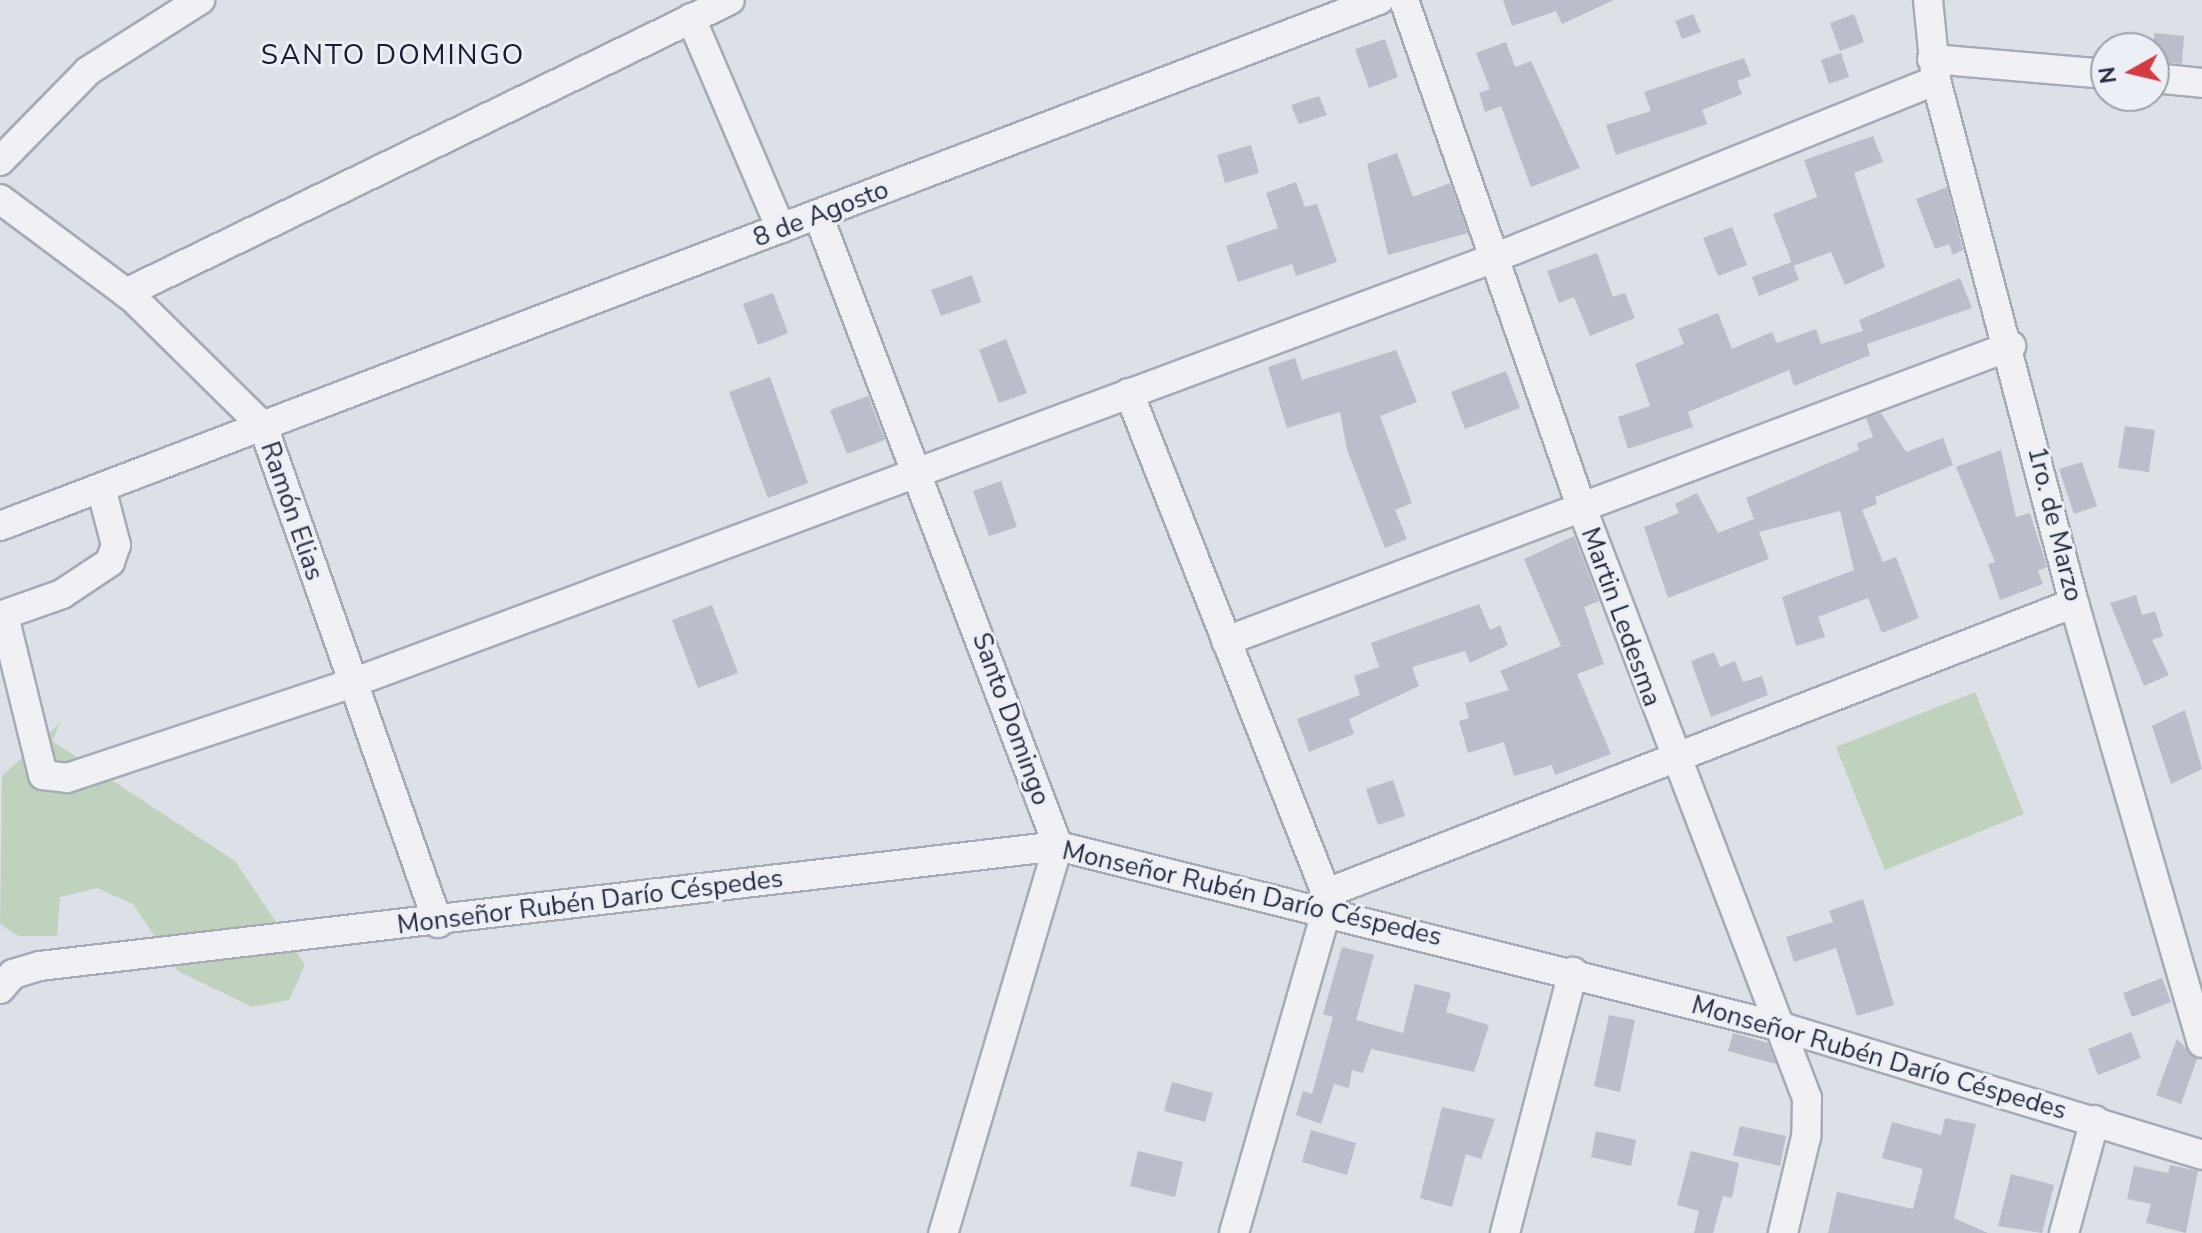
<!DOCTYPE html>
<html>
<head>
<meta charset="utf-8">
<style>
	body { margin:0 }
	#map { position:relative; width:2202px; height:1233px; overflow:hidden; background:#dce0e7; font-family:"Nunito Sans",sans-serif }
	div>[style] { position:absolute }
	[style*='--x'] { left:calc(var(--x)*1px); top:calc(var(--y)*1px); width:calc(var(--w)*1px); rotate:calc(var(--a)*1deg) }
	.green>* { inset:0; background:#c0d2bd }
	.building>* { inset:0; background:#b9beca }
	.roads { filter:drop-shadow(2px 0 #a5aab4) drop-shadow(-2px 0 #a5aab4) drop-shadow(0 2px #a5aab4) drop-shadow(0 -2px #a5aab4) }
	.minor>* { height:28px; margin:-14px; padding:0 14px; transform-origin:14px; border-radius:14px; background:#eff1f5 }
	span { translate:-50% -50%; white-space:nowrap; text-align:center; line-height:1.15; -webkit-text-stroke:6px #eceff5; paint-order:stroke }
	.street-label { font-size:26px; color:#252c3e }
	.neighbourhood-label { font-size:28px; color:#181d2f; letter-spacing:2px }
	.north { position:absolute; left:2090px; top:32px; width:80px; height:80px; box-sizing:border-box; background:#eceff5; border:2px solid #9ca1ac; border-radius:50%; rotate:262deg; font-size:22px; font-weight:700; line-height:32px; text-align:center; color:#252c3e }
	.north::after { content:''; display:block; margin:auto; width:28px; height:36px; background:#d43a41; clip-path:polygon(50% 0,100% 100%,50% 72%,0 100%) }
</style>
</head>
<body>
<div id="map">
	<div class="green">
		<i style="clip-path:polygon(1975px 692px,2024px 814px,1885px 870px,1836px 747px)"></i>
		<i style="clip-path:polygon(60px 723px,52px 741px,235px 861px,305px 965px,289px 1000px,252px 1007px,178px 971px,133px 904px,97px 888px,60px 897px,57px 936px,19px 936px,0 924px,2px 776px)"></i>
	</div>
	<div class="building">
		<i style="clip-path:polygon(1503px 0,1614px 0,1562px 24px,1556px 11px,1512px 26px)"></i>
		<i style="clip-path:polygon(1693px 14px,1701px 32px,1682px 39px,1675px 21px)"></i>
		<i style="clip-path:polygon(1854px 14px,1864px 42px,1840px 51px,1830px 23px)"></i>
		<i style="clip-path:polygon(2154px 33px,2184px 36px,2182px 64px,2154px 61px)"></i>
		<i style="clip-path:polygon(1385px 39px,1398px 77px,1369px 88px,1355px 49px)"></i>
		<i style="clip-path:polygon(1506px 42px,1515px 67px,1531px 61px,1580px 168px,1531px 187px,1501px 106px,1485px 112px,1479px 93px,1490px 89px,1476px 53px)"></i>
		<i style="clip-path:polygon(1841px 53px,1849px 77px,1829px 84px,1821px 60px)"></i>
		<i style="clip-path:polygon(1744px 58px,1751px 76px,1737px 81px,1742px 94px,1702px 110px,1707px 124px,1616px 155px,1606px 125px,1651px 111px,1644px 92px)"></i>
		<i style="clip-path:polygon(1319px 96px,1327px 115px,1299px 124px,1291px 105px)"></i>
		<i style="clip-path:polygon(1873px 136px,1883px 162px,1854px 173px,1885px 267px,1845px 285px,1831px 252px,1793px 266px,1773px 214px,1817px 197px,1804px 160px)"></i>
		<i style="clip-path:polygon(1251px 145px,1259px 173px,1225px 183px,1217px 155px)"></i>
		<i style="clip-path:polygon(1397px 153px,1413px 197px,1450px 183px,1468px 233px,1388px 255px,1367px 164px)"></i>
		<i style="clip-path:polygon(1296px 182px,1305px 207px,1317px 204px,1337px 262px,1296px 276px,1292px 264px,1238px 282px,1226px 246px,1278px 228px,1266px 193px)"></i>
		<i style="clip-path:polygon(1947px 187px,1963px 250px,1953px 255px,1949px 244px,1935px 249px,1916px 199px)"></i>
		<i style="clip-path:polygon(1732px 227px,1747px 265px,1718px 276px,1703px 238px)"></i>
		<i style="clip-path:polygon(1597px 253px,1613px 297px,1625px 293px,1635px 318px,1590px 336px,1574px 297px,1559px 303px,1547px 271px)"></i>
		<i style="clip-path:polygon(1792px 262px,1799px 280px,1759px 296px,1752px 277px)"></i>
		<i style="clip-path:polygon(972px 275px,981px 302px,941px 316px,931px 290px)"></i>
		<i style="clip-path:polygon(1960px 278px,1972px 308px,1867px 344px,1870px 355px,1794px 386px,1789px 370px,1688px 412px,1693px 427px,1628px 449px,1618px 417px,1650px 406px,1635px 364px,1684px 344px,1678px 329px,1718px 313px,1732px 349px,1772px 332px,1777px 343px,1816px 329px,1821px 344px,1863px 331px,1859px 320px)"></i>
		<i style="clip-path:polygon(773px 293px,788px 333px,758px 345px,743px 304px)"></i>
		<i style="clip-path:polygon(1006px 339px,1027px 393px,999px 403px,979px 350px)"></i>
		<i style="clip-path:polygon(1396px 350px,1417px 402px,1380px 416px,1412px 503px,1395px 510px,1407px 539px,1385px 548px,1347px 450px,1340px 412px,1287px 428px,1268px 367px,1295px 358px,1302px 380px)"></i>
		<i style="clip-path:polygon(1506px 371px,1520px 408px,1465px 429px,1451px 392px)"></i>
		<i style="clip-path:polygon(770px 377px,808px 483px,768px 498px,729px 392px)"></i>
		<i style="clip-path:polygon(868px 396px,885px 440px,847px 454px,830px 410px)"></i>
		<i style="clip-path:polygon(1881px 413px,1906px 452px,1943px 438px,1953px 465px,1875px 497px,1877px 504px,1862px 510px,1883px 562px,1896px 557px,1919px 618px,1882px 633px,1868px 598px,1818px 617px,1825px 637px,1796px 646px,1782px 597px,1854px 570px,1840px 511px,1759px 532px,1769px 559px,1668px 598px,1644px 527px,1679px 513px,1675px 504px,1697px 493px,1718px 533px,1754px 519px,1746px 498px,1859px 450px,1857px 443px,1873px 437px,1866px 418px)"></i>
		<i style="clip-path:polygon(2125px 426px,2155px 430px,2149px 472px,2118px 468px)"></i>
		<i style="clip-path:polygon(2001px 450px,2016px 517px,2030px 513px,2047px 567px,2038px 571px,2043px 584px,2000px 600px,1988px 564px,1995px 562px,1956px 467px)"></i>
		<i style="clip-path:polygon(2082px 462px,2097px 506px,2074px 514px,2059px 469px)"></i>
		<i style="clip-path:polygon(1001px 481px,1017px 527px,989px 536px,973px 491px)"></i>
		<i style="clip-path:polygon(1574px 536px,1599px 601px,1584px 607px,1604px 664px,1577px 674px,1611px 754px,1555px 775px,1552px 765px,1514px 776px,1504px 742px,1468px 753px,1459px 721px,1469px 718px,1465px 703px,1509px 690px,1500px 671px,1561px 646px,1524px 559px)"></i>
		<i style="clip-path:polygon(2136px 595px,2142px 615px,2155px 611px,2163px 636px,2152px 640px,2169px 675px,2144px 686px,2110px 603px)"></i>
		<i style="clip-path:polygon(1479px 604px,1490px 630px,1500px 625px,1508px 645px,1470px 663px,1465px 651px,1412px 667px,1419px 686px,1349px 719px,1354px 734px,1309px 752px,1297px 719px,1360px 695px,1354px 676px,1379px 667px,1371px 643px)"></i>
		<i style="clip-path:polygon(712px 605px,738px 673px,698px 688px,672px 620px)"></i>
		<i style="clip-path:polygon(1714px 652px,1720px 667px,1735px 661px,1743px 682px,1762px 676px,1768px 695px,1711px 717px,1691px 661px)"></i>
		<i style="clip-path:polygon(2185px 710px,2202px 769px,2171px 784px,2152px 726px)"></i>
		<i style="clip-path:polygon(1393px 780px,1405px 816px,1378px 825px,1366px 789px)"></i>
		<i style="clip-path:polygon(1863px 899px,1894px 1005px,1857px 1016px,1836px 948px,1794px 962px,1786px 937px,1833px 922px,1829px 911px)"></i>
		<i style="clip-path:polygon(1342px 947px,1374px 955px,1356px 1020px,1403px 1033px,1415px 984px,1451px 993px,1446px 1012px,1489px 1025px,1474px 1072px,1371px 1049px,1363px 1073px,1352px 1070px,1349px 1088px,1334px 1084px,1321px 1124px,1296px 1115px,1303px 1091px,1312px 1094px,1333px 1017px,1323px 1014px)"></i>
		<i style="clip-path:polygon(2162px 978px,2171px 1002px,2132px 1017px,2123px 993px)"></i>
		<i style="clip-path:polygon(1609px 1015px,1635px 1020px,1620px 1092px,1594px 1086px)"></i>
		<i style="clip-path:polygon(2131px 1032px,2141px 1058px,2098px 1075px,2088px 1049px)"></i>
		<i style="clip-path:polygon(1733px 1033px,1768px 1043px,1776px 1064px,1728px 1051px)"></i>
		<i style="clip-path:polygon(2177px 1039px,2197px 1059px,2181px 1104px,2156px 1095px)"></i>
		<i style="clip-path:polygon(1172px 1082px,1213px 1093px,1205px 1122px,1164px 1111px)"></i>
		<i style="clip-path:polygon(1442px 1107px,1495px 1119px,1481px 1159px,1466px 1154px,1452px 1207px,1420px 1198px)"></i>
		<i style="clip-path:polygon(1945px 1118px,1976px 1124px,1954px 1218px,1988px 1233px,1828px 1233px,1837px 1192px,1913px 1209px,1923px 1169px,1882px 1158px,1892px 1122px,1941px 1135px)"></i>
		<i style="clip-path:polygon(1740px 1126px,1786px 1136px,1780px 1166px,1733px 1155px)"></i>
		<i style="clip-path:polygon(1311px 1130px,1356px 1143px,1347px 1175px,1302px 1162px)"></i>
		<i style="clip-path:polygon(1596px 1131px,1636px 1140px,1631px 1166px,1591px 1157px)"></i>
		<i style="clip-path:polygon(1138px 1151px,1183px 1162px,1175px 1197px,1130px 1186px)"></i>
		<i style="clip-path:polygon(1691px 1151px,1739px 1163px,1732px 1198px,1723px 1196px,1713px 1233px,1694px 1233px,1699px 1211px,1677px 1205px)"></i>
		<i style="clip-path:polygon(2170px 1165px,2198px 1171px,2186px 1233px,2146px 1223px,2151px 1204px,2127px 1199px,2134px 1166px,2168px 1173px)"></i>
		<i style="clip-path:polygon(2011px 1174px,2054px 1185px,2042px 1233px,1998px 1226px)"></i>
	</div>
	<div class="roads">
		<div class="minor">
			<i style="--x:1404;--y:0;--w:533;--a:70.72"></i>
			<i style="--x:1580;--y:503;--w:637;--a:69.12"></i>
			<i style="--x:1807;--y:1098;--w:39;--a:91"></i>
			<i style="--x:1806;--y:1137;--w:99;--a:103.5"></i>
			<i style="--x:1928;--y:0;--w:80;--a:84.3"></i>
			<i style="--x:1936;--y:80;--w:541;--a:75.22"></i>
			<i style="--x:2074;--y:603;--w:458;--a:73.8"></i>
			<i style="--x:691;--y:18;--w:229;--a:66.9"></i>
			<i style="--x:1932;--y:59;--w:175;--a:4.9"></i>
			<i style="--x:2154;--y:78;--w:48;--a:5.9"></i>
			<i style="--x:0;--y:161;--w:126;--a:-45.6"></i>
			<i style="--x:88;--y:71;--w:133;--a:-32.4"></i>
			<i style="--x:0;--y:199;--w:167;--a:36.7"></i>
			<i style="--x:134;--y:299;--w:181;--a:44.6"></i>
			<i style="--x:263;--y:426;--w:527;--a:70.6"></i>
			<i style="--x:818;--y:215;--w:675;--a:69.18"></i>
			<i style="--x:1058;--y:846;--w:404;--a:106.5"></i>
			<i style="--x:126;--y:293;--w:671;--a:-25.88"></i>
			<i style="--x:1129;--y:393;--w:543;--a:68.49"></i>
			<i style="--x:0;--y:526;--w:1476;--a:-20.88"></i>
			<i style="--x:0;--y:616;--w:66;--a:-19.5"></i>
			<i style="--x:62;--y:594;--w:58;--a:-33.7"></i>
			<i style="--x:110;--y:562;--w:18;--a:-71"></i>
			<i style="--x:116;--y:545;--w:59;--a:-104.7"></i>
			<i style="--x:4;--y:616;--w:164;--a:76.2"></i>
			<i style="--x:43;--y:775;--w:24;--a:7"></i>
			<i style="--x:67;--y:778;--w:300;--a:-18.4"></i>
			<i style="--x:352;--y:683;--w:1219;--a:-20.41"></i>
			<i style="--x:1494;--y:258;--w:476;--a:-21.9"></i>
			<i style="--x:1226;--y:641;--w:839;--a:-20.6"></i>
			<i style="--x:0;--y:989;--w:20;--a:-49"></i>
			<i style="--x:13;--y:974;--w:28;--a:-17"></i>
			<i style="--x:40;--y:966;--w:1025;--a:-6.72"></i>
			<i style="--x:1058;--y:846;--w:749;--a:14.05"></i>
			<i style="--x:1785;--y:1028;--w:436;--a:16.9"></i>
			<i style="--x:1234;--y:1233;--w:356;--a:-74"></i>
			<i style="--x:1332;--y:891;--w:796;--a:-21.21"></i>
			<i style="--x:1505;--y:1233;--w:270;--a:-75.4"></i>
			<i style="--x:2064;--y:1233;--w:117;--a:-74.7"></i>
		</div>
	</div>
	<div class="street-label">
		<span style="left:821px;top:214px;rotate:-21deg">8 de Agosto</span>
		<span style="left:292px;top:511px;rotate:71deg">Ramón Elias</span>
		<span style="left:2055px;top:524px;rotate:76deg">1ro. de Marzo</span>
		<span style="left:1621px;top:617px;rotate:70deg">Martin Ledesma</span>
		<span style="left:1011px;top:719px;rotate:70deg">Santo Domingo</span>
		<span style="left:1252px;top:894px;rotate:13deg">Monseñor Rubén Darío Céspedes</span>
		<span style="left:590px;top:902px;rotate:-7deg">Monseñor Rubén Darío Céspedes</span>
		<span style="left:1879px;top:1058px;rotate:16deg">Monseñor Rubén Darío Céspedes</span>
	</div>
	<div class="neighbourhood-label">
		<span style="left:393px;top:55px">SANTO DOMINGO</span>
	</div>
	<div class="north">N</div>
</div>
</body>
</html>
